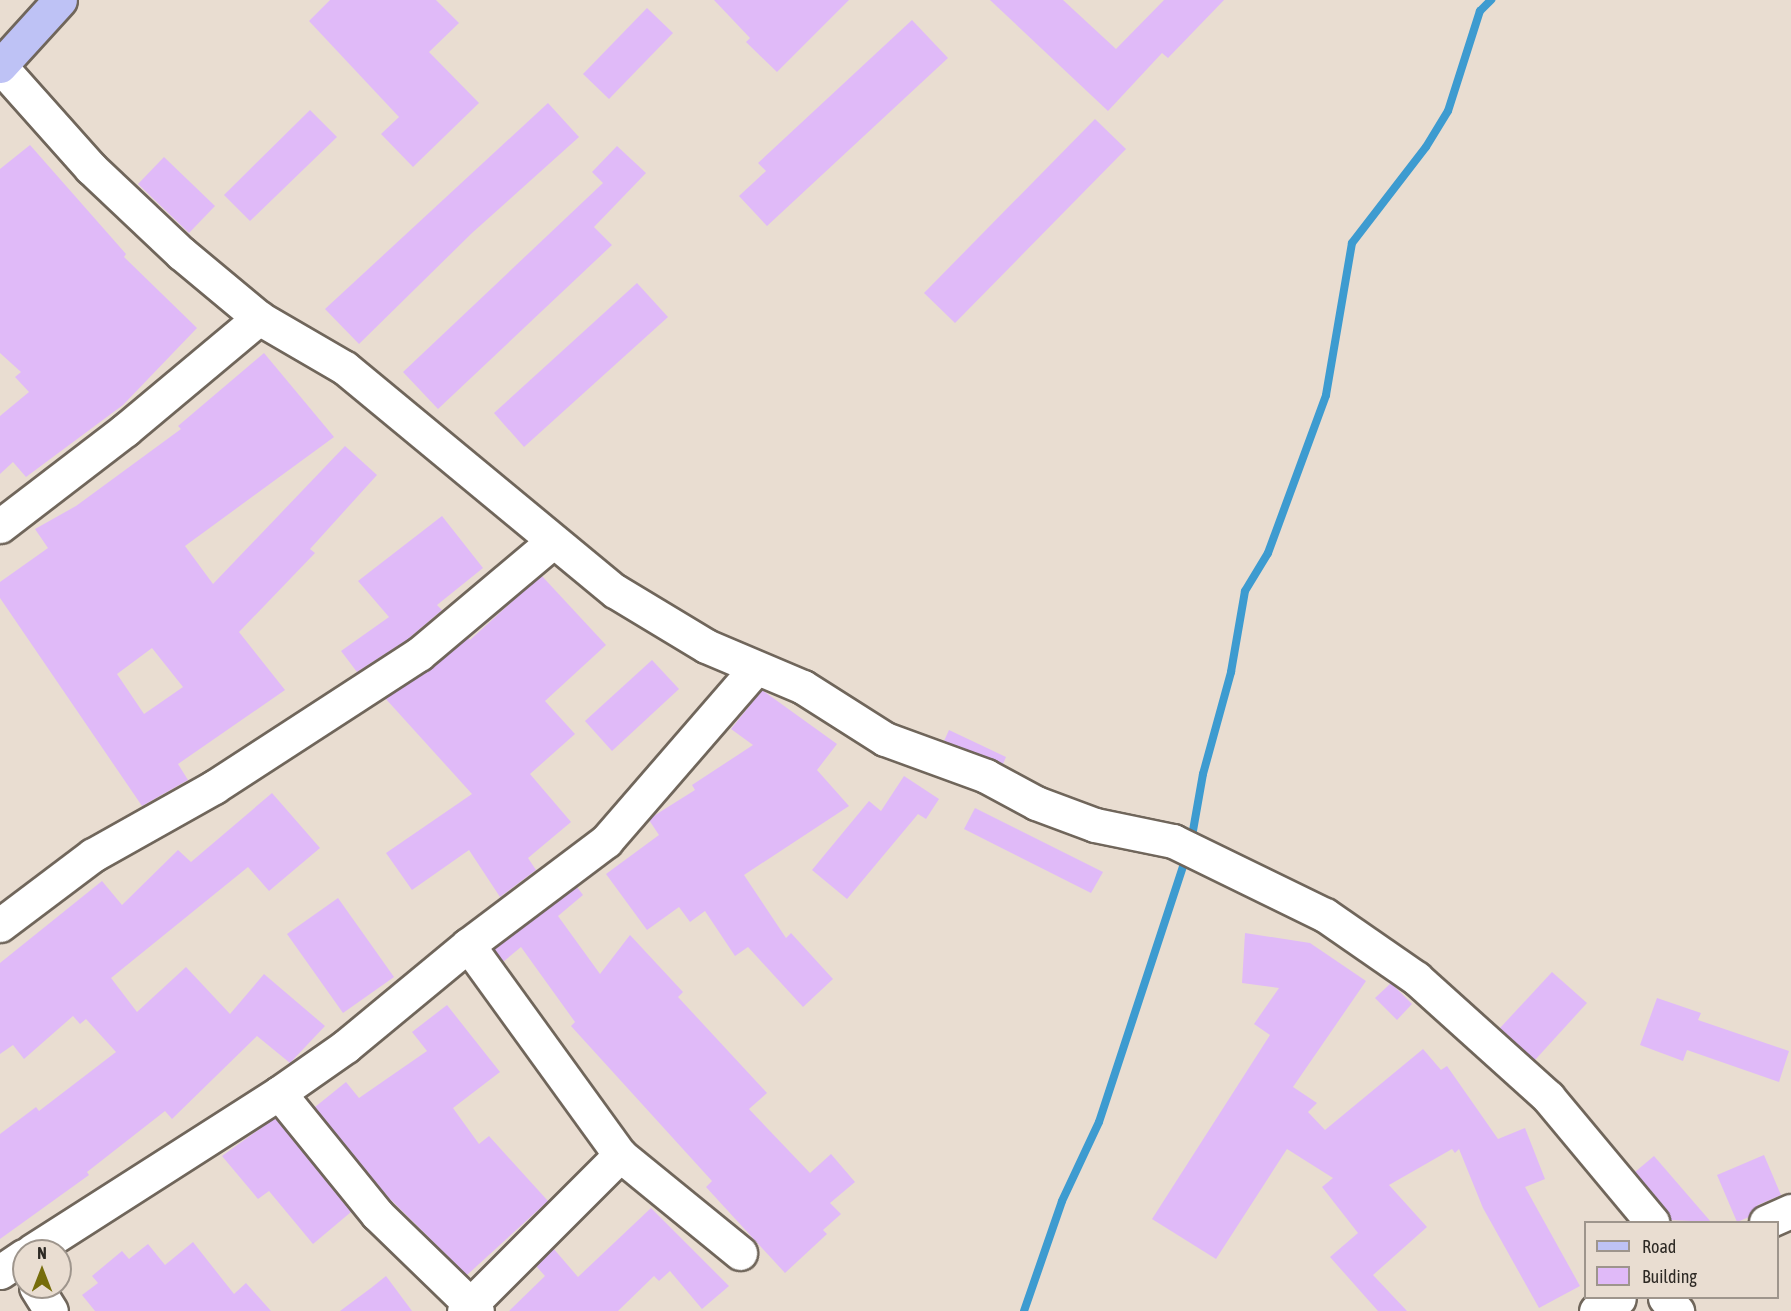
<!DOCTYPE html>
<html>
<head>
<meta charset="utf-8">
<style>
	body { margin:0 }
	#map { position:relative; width:1791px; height:1311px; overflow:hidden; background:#e9ddd1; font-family:"Asap Condensed",sans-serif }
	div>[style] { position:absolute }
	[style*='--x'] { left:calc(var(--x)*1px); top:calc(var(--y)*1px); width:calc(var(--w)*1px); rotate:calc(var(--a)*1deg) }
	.stream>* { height:8px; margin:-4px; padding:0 4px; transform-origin:4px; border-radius:4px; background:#3d9bd0 }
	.building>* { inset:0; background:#e0baf8 }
	.roads { filter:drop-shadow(2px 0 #70665b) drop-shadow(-2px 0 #70665b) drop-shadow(0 2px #70665b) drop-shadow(0 -2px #70665b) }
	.minor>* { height:33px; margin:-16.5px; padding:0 16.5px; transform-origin:16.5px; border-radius:16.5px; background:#fff }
	.major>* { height:33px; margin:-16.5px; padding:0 16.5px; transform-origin:16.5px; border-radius:16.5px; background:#bec2f5 }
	span { translate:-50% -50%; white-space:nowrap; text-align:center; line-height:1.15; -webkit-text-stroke:4.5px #e9ddd1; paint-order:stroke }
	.legend { position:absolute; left:1584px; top:1221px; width:195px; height:78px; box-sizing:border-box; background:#e9ddd1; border:2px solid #9e958c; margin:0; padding:8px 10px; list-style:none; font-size:18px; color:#2d2924 }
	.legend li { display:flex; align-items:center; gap:12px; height:30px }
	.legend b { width:30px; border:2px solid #9e958c }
	.north { position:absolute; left:12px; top:1239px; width:60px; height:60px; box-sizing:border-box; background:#e9ddd1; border:2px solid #9e958c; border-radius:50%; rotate:0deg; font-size:16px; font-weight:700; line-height:24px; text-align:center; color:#2d2924 }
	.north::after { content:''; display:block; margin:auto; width:21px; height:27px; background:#766d0b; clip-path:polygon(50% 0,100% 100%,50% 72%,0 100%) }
</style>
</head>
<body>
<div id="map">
	<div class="stream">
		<i style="--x:1191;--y:842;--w:69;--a:-80"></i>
		<i style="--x:1203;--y:774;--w:106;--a:-74.6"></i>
		<i style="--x:1231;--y:672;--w:82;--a:-80.2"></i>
		<i style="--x:1245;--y:591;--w:44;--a:-58.8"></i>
		<i style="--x:1268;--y:553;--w:168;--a:-69.8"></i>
		<i style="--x:1326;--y:395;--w:154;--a:-80.3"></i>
		<i style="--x:1352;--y:243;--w:121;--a:-52.4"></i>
		<i style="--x:1426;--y:147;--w:42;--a:-58.6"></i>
		<i style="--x:1448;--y:111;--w:105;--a:-72.3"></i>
		<i style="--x:1480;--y:11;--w:16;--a:-45"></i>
		<i style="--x:1024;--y:1311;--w:116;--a:-70.9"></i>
		<i style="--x:1062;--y:1201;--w:87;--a:-64.9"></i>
		<i style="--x:1099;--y:1122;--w:281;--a:-71.8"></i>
	</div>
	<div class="building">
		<i style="clip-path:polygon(330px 0,436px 0,459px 23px,429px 52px,479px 103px,413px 167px,381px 134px,399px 117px,309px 21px)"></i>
		<i style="clip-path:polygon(714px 0,849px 0,777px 72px,746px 42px,750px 38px)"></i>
		<i style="clip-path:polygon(990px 0,1063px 0,1116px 49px,1164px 0,1224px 0,1168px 58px,1162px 53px,1108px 111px)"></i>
		<i style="clip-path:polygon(647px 8px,673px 33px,609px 99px,583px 74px)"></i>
		<i style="clip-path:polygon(912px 20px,948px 58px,767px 226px,739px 196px,766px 171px,758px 163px)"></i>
		<i style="clip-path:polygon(548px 103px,579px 137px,472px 233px,359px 344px,325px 309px)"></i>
		<i style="clip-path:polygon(310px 110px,337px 137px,250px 221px,224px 195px)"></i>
		<i style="clip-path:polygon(1095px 119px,1126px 149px,955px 323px,924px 293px)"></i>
		<i style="clip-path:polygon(30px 145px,126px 254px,124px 257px,197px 328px,123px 405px,26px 477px,13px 462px,0 474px,0 416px,29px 392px,15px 377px,21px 372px,0 353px,0 169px)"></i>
		<i style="clip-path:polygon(617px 146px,646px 173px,594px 227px,612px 245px,438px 409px,403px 372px,603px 183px,592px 172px)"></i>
		<i style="clip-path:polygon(164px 157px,215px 206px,189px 233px,138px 184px)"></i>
		<i style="clip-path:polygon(637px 283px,668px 317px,524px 447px,494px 413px)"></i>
		<i style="clip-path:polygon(evenodd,264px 353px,334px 437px,185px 546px,213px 584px,345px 446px,377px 475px,310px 549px,315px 553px,239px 632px,285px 690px,178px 764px,188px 780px,142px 806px,0 598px,0 582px,48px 548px,35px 529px,76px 506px,181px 429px,178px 426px,264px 353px,152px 648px,183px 687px,144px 714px,117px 674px,152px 648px)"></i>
		<i style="clip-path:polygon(442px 516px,483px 568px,437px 605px,442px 610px,408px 639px,357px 672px,341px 651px,389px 617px,358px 581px)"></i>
		<i style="clip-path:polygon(541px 575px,606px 645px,545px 701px,575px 734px,530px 774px,571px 822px,528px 858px,536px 870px,500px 897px,469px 850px,412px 890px,386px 853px,472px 794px,385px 698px,429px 670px,468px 637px,470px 640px)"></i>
		<i style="clip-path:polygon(652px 660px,679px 689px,612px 751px,585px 721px)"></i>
		<i style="clip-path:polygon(762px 690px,837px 744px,817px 770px,849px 806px,744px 875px,786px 938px,791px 933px,833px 979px,803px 1007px,748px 947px,735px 956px,705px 911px,690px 922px,679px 907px,647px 930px,606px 874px,659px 835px,649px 820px,652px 817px,695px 790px,692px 785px,753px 745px,731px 729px)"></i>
		<i style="clip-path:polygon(949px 730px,1006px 757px,1003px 764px,944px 741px)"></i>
		<i style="clip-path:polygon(904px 776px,939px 799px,926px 819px,918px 814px,847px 899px,812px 870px,869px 801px,881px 811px)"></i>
		<i style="clip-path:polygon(272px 793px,320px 848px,269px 891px,248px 867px,111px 978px,137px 1012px,186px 967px,230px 1014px,264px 974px,325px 1026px,290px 1063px,257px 1036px,172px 1119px,165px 1111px,87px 1172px,89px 1175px,0 1239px,0 1134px,36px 1107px,39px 1111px,116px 1052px,86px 1019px,80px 1024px,73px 1016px,24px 1059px,13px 1045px,0 1054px,0 963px,102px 881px,122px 905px,178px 850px,191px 862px)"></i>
		<i style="clip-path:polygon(975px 808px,1103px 872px,1091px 893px,964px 829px)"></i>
		<i style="clip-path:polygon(577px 887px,583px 895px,558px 916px,600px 974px,630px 935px,683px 992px,678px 997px,767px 1093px,749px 1109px,810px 1173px,831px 1154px,855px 1182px,830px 1203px,841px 1214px,823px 1230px,827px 1234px,785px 1273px,706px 1187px,712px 1181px,571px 1026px,575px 1022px,521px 947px,503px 962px,494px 949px)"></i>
		<i style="clip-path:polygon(338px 898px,394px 977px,343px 1013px,287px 934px)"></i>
		<i style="clip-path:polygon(1245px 933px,1310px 943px,1366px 981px,1293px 1087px,1317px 1103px,1308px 1112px,1325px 1130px,1423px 1049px,1441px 1070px,1447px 1066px,1498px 1139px,1525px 1128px,1545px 1179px,1525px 1187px,1580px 1286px,1539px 1308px,1483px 1208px,1459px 1149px,1455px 1153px,1452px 1149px,1389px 1185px,1427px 1227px,1373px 1275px,1407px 1311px,1378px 1311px,1330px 1257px,1358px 1233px,1322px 1187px,1333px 1178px,1287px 1149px,1216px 1259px,1152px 1219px,1270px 1035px,1254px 1024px,1279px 988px,1242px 983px)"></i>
		<i style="clip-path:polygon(1552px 972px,1587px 1003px,1535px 1060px,1500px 1028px)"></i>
		<i style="clip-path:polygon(1391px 983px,1412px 1004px,1397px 1020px,1375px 998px)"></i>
		<i style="clip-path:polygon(1657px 998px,1701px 1013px,1698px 1020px,1789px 1051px,1779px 1082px,1687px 1050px,1683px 1061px,1640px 1045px)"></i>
		<i style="clip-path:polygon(447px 1005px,500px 1072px,453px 1108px,479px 1144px,489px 1136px,548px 1201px,467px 1275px,388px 1197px,315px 1107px,346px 1082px,359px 1098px,427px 1051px,412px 1032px)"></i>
		<i style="clip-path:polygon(275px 1118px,351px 1212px,313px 1244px,269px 1191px,258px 1199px,222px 1156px)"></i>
		<i style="clip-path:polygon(1764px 1155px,1781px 1195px,1758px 1205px,1749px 1217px,1737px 1222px,1717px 1175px)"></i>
		<i style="clip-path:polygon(1654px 1156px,1711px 1222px,1670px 1220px,1635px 1172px)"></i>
		<i style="clip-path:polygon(651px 1208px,729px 1286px,702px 1309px,670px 1271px,659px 1281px,654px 1276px,618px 1311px,509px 1311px,545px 1276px,536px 1266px,553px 1248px,578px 1277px)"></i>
		<i style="clip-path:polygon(193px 1242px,234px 1294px,246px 1283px,271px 1311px,95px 1311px,82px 1295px,98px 1283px,92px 1276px,122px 1251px,129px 1259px,148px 1244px,165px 1265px)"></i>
		<i style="clip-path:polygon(386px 1276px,412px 1311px,340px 1311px,371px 1288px)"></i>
	</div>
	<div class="roads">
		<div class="minor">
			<i style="--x:0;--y:66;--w:137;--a:48.3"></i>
			<i style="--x:91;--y:168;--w:124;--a:43.4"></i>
			<i style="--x:181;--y:253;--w:102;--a:39.8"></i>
			<i style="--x:259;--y:318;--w:99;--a:30.2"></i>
			<i style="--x:345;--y:368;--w:350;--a:39.6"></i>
			<i style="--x:615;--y:591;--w:106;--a:31.1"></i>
			<i style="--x:706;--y:646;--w:105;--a:22.9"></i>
			<i style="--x:803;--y:687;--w:97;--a:32.4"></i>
			<i style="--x:885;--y:739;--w:108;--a:20.1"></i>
			<i style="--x:986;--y:776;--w:57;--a:28.4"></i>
			<i style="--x:1036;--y:803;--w:63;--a:20.4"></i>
			<i style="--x:1095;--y:825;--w:80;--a:11.6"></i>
			<i style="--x:1173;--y:841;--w:169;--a:26"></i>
			<i style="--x:1325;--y:915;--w:111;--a:34.7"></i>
			<i style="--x:1416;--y:978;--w:178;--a:42"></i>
			<i style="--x:1548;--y:1097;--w:163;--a:50.2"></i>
			<i style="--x:0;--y:526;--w:158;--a:-37.5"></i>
			<i style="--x:125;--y:430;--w:175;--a:-39.9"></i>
			<i style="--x:0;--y:925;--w:116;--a:-37"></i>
			<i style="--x:93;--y:855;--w:139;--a:-29.3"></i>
			<i style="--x:214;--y:787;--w:244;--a:-33"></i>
			<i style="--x:419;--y:654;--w:174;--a:-40.1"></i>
			<i style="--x:468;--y:945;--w:259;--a:54.1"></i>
			<i style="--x:620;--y:1155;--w:155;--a:39.2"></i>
			<i style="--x:279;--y:1093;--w:156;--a:51"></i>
			<i style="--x:377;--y:1214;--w:139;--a:44.1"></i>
			<i style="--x:1766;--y:1222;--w:27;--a:-24"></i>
			<i style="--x:32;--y:1251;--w:293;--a:-32.6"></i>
			<i style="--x:279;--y:1093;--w:82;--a:-35"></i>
			<i style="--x:346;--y:1046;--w:158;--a:-39.6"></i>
			<i style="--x:468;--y:945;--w:173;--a:-37"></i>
			<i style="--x:606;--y:841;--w:228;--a:-49.1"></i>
			<i style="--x:0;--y:1272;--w:29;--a:-34"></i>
			<i style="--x:36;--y:1287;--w:28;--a:58"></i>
			<i style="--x:1665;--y:1298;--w:18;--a:47"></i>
			<i style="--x:464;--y:1311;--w:221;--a:-45"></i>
			<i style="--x:1596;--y:1311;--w:26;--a:-29"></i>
		</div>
		<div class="major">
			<i style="--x:0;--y:66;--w:89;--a:-47.7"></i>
		</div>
	</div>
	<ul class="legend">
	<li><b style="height:8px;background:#bec2f5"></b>Road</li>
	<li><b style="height:16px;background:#e0baf8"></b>Building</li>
	</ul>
	<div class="north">N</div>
</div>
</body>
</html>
